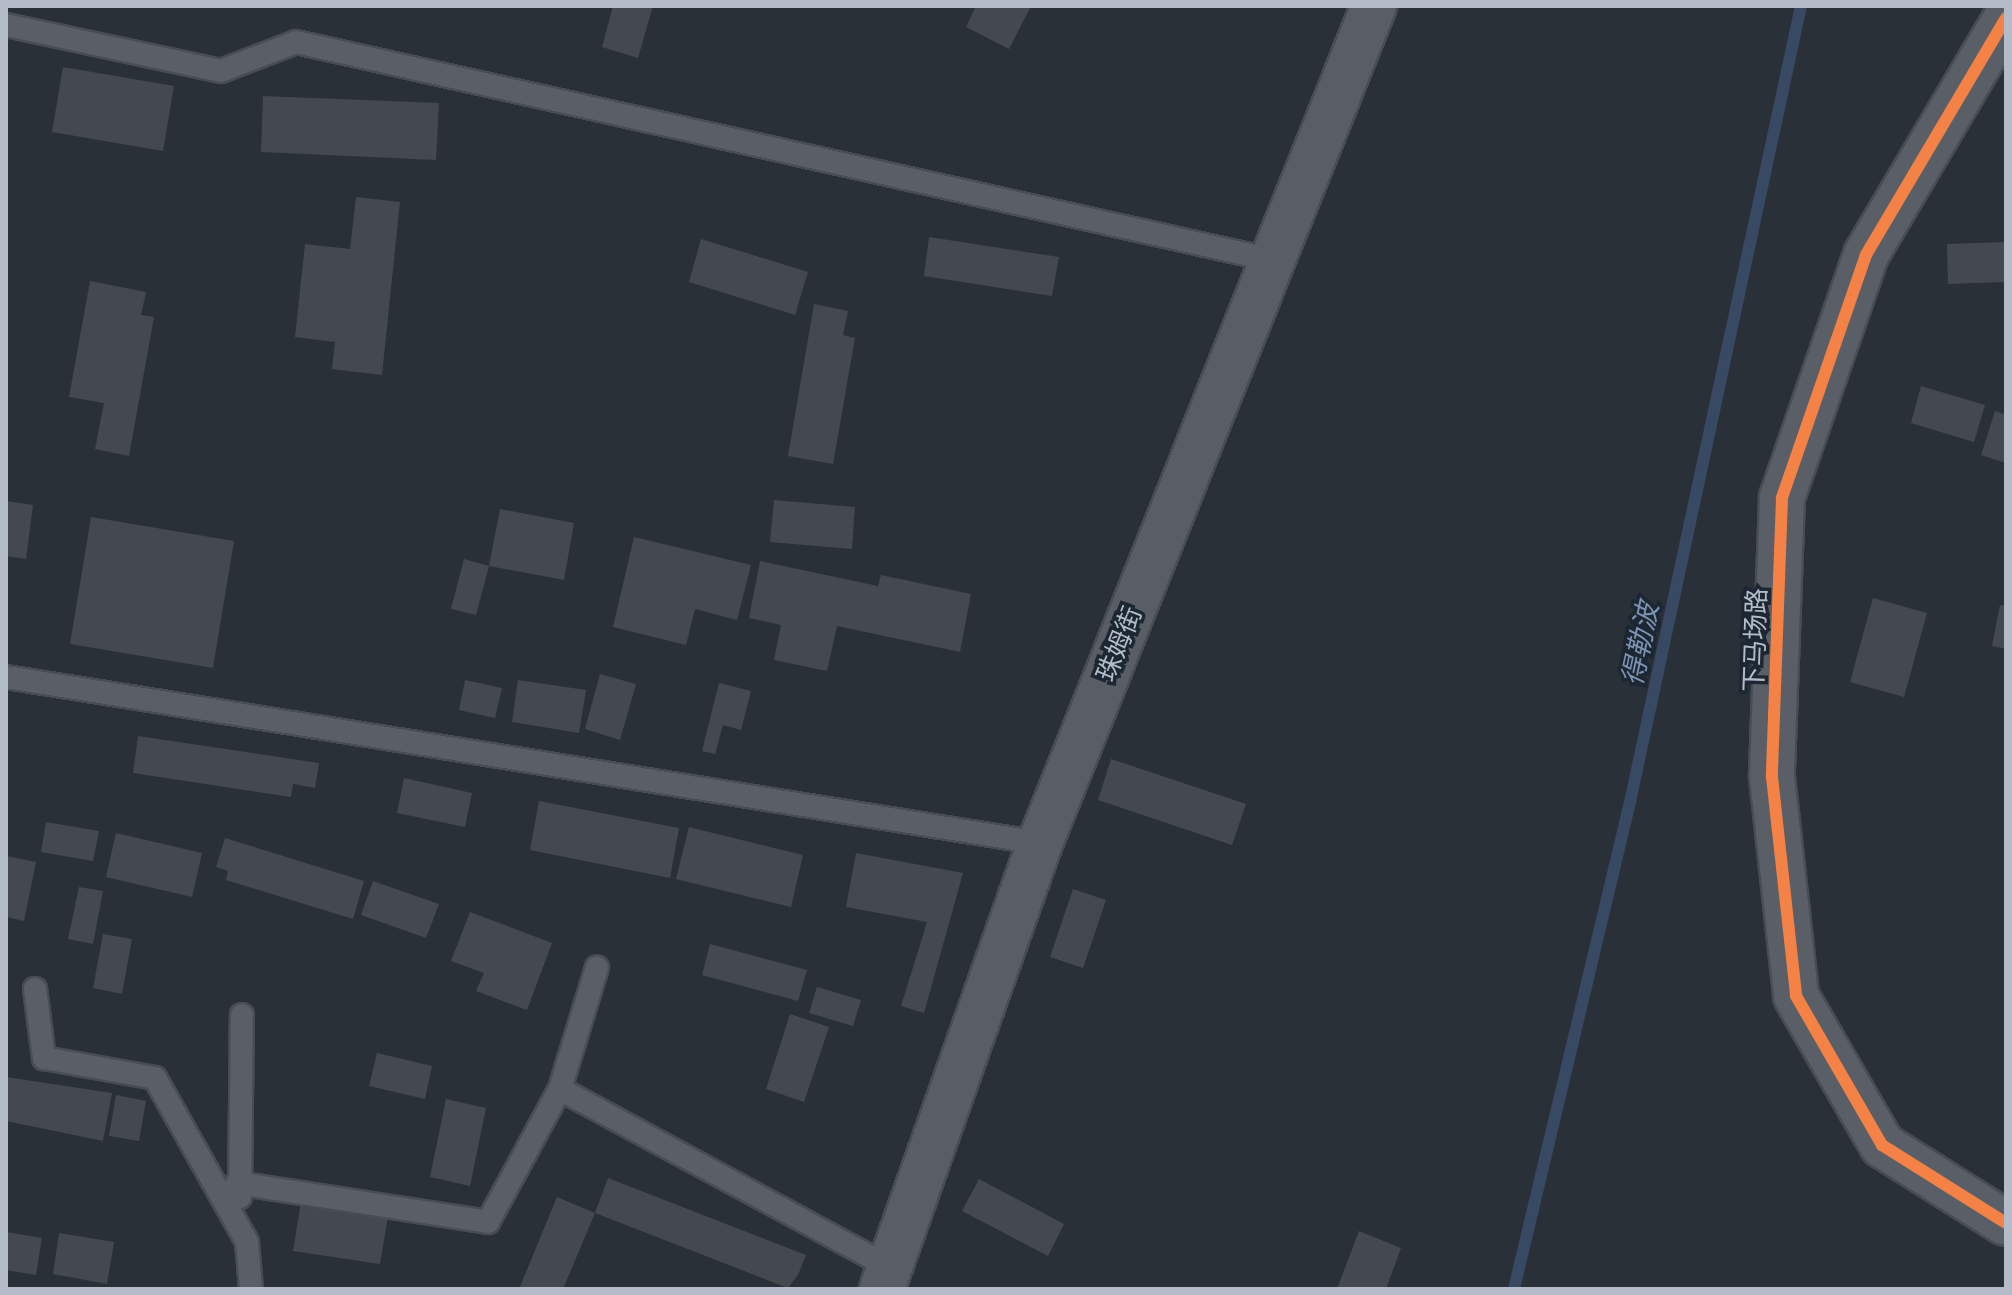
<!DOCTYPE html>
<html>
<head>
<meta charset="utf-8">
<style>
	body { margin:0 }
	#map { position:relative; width:2012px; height:1295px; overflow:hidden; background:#2a3038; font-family:"IBM Plex Sans","Noto Sans SC",sans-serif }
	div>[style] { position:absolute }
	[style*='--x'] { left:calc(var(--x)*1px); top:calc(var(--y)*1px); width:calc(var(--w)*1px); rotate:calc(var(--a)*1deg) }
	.stream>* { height:12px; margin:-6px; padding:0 6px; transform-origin:6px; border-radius:6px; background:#384963 }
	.building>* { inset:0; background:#444950 }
	.roads { filter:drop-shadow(2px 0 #484c53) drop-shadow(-2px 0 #484c53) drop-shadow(0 2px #484c53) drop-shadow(0 -2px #484c53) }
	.service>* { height:22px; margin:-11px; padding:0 11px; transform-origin:11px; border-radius:11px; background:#5a5e66 }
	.minor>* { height:44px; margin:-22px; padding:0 22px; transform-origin:22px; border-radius:22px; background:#5a5e66 }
	.secondary>* { height:44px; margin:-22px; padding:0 22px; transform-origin:22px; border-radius:22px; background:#595d64 }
	.cycleway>* { height:12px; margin:-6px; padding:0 6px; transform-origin:6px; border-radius:6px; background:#f48246 }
	span { translate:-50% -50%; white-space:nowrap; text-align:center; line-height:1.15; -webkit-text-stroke:7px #1d2633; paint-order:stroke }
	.street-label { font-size:26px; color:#b4bcc9 }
	.water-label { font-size:28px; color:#7c92b1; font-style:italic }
	.frame { position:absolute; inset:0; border:8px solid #b4bcc9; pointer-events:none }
</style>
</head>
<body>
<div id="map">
	<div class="stream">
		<i style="--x:1514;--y:1289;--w:501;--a:-76.6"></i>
		<i style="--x:1630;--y:802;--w:814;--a:-77.88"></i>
	</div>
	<div class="building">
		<i style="clip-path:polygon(613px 6px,653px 6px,638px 58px,602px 47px)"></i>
		<i style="clip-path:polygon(976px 6px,1031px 6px,1009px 49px,966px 27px)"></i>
		<i style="clip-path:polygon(63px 67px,174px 86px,163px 151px,52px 132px)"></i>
		<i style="clip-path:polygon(263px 96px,439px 103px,436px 160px,261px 152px)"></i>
		<i style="clip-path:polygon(356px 197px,400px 202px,382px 375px,332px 369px,335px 342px,295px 337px,305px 244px,350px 249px)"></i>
		<i style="clip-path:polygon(929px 237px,1059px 257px,1052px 296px,924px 276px)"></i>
		<i style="clip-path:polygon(701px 239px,808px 272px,795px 315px,689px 282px)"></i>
		<i style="clip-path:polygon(2006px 242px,2006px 282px,1948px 284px,1947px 244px)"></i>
		<i style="clip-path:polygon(90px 281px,146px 292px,141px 315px,154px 317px,129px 456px,95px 449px,104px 403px,69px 397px)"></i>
		<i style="clip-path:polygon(814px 304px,848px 311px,843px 335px,855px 338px,833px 464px,788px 456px)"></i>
		<i style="clip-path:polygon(1921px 386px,1985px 405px,1974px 442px,1911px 423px)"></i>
		<i style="clip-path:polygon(1995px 411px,2006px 415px,2006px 463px,1981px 455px)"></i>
		<i style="clip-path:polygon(774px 500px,855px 507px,852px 549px,770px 542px)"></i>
		<i style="clip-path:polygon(6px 501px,33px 505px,26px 559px,6px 556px)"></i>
		<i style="clip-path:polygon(500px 509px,574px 523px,564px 580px,489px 566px)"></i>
		<i style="clip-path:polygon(91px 517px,234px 541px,213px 668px,70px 644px)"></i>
		<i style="clip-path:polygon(634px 537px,751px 565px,737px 620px,695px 609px,686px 645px,613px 627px)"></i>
		<i style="clip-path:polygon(464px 559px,489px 566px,476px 615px,451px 609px)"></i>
		<i style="clip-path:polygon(760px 561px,878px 586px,881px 575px,971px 594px,960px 652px,837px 626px,827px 671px,774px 660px,781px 625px,749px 618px)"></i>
		<i style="clip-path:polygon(1873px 598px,1927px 613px,1904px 697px,1850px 682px)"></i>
		<i style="clip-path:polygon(2000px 605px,2006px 606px,2006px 649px,1992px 646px)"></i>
		<i style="clip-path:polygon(600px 674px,636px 684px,620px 740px,585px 729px)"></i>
		<i style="clip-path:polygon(465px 680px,502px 688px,495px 718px,459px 710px)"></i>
		<i style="clip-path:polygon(518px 680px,586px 690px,579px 733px,512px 722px)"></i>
		<i style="clip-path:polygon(719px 683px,751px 691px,741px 730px,723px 725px,715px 754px,702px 751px)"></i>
		<i style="clip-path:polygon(138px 736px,319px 763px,315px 788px,293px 784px,291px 797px,133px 773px)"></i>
		<i style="clip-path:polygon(1111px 759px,1246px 804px,1232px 845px,1098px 800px)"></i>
		<i style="clip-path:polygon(404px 778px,472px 793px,465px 827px,397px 813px)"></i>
		<i style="clip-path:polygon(539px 801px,679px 828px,670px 878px,530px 850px)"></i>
		<i style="clip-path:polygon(46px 822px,99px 831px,93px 861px,41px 852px)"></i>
		<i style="clip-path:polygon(689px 827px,803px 855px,791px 907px,676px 879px)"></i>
		<i style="clip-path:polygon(116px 833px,202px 853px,192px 897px,106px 877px)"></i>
		<i style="clip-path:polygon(225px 838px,364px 881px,353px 919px,226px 880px,228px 871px,216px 867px)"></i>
		<i style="clip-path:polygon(856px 853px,963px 873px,924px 1013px,901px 1006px,927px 922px,846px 907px)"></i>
		<i style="clip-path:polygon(6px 856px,36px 862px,24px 921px,6px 917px)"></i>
		<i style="clip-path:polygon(373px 881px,439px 904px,426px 938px,361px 915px)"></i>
		<i style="clip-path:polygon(79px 887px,103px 891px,93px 944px,68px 939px)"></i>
		<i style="clip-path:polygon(1073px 889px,1106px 900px,1083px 968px,1050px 957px)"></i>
		<i style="clip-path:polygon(470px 912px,552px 943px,527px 1010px,476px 991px,484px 973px,451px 961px)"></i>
		<i style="clip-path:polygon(103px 934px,132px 939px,122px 994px,93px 988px)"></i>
		<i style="clip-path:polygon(710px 944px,807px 970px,798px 1001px,702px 975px)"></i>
		<i style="clip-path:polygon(817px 987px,861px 1000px,853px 1026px,809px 1013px)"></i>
		<i style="clip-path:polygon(790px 1014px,829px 1027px,804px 1102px,766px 1089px)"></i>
		<i style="clip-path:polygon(377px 1053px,432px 1066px,425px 1099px,369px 1086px)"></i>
		<i style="clip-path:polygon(6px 1077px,112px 1093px,103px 1141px,6px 1121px)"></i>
		<i style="clip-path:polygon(116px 1095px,146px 1101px,139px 1141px,109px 1136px)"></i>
		<i style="clip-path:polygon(446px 1099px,486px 1108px,470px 1186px,430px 1177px)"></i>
		<i style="clip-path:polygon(608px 1178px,806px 1255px,798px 1275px,788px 1288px,595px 1213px)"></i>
		<i style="clip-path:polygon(979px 1179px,1064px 1224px,1048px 1256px,962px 1211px)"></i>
		<i style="clip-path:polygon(557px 1197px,595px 1213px,563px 1289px,519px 1289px)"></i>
		<i style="clip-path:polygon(301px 1202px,388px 1216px,380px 1264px,293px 1251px)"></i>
		<i style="clip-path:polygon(1359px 1231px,1401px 1248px,1386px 1289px,1337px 1289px)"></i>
		<i style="clip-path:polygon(6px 1232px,42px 1238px,36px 1275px,6px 1270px)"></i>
		<i style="clip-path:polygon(59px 1233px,114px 1242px,107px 1284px,53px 1274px)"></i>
	</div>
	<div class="roads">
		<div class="service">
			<i style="--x:6;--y:25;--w:220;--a:12.1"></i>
			<i style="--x:221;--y:71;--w:80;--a:-21.1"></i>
			<i style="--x:296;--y:42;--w:1000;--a:12.59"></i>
			<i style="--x:6;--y:677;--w:1047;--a:9.12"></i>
			<i style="--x:35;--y:989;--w:70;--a:82.6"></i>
			<i style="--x:44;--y:1058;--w:113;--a:10.2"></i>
			<i style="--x:155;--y:1078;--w:188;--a:60.7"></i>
			<i style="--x:247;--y:1242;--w:47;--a:85.1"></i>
			<i style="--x:560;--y:1089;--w:127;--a:-73.1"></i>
			<i style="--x:237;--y:1183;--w:254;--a:8.8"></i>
			<i style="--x:488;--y:1222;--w:151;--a:-61.6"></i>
			<i style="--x:560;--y:1089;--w:374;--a:28.4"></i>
			<i style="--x:240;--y:1197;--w:182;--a:-89.4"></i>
		</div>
		<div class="minor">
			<i style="--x:2006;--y:18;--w:275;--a:120.6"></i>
			<i style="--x:1866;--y:255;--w:257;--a:109.1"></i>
			<i style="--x:1782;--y:498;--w:279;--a:92.1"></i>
			<i style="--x:1772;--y:777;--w:220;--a:83.7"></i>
			<i style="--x:1796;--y:996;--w:172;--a:60"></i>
			<i style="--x:1882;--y:1145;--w:146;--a:32.2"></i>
		</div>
		<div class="secondary">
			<i style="--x:882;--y:1289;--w:473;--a:-70.5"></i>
			<i style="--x:1040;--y:843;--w:901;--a:-68.25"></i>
		</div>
	</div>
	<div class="cycleway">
		<i style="--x:2006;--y:18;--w:275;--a:120.6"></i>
		<i style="--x:1866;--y:255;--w:257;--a:109.1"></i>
		<i style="--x:1782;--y:498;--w:279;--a:92.1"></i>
		<i style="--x:1772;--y:777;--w:220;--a:83.7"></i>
		<i style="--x:1796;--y:996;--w:172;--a:60"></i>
		<i style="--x:1882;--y:1145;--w:146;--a:32.2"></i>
	</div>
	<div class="street-label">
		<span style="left:1755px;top:640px;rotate:-88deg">下马场路</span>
		<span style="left:1119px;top:644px;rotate:-68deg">珠姆街</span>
	</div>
	<div class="water-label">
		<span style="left:1640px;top:644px;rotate:-78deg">得勒波</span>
	</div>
	<div class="frame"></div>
</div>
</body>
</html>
